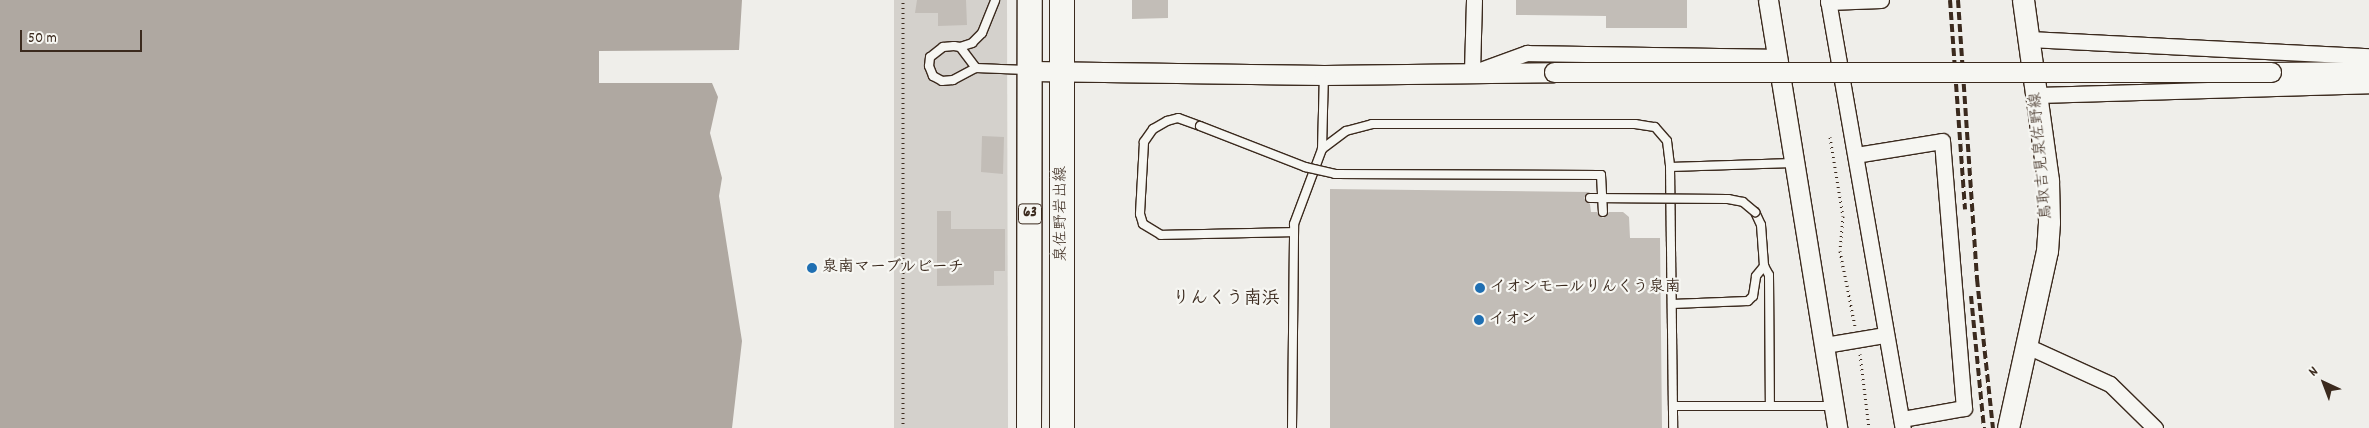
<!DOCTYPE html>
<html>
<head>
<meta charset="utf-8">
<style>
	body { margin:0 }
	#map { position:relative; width:2369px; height:428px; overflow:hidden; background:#efeeea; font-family:Dekko,"Klee One",sans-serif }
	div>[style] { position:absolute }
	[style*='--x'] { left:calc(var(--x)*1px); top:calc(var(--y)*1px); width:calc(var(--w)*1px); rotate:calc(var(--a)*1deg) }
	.green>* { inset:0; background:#d4d1cc }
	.water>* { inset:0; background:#afa8a1 }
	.building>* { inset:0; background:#c2bdb7 }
	.path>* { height:3px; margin-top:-1.5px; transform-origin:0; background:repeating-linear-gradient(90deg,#3b2a1e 0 1px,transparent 0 5px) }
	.roads { filter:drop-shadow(1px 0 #3b2a1e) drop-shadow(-1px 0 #3b2a1e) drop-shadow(0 1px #3b2a1e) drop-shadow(0 -1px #3b2a1e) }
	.service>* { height:8px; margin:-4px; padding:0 4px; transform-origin:4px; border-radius:4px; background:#f6f6f2 }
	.minor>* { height:15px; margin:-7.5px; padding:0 7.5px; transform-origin:7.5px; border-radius:7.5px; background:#f6f6f2 }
	.tertiary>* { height:19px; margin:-9.5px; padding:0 9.5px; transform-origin:9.5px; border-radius:9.5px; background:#f6f6f2 }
	.secondary>* { height:21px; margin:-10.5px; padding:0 10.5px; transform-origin:10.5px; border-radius:10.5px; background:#f6f6f2 }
	.primary>* { height:24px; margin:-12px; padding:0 12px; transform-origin:12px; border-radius:12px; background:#f6f6f2 }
	.rail>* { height:4px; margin-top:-2px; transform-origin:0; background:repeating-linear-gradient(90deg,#3b2a1e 0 8px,transparent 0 12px) }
	.bridges { filter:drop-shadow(1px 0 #3b2a1e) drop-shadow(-1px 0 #3b2a1e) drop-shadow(0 1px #3b2a1e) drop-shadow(0 -1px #3b2a1e) }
	.service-bridge>* { height:8px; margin:-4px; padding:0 4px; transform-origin:4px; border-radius:4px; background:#f6f6f2 }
	.tertiary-bridge>* { height:19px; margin:-9.5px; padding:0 9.5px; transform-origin:9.5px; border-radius:9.5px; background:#f6f6f2 }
	.dots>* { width:14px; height:14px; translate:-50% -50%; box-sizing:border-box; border:2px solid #f6f6f2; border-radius:50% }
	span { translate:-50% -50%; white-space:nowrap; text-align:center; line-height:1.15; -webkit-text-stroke:4.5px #f6f6f2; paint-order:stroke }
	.shield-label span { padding:1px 4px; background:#f6f6f2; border:1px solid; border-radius:4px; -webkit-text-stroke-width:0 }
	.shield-label { font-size:15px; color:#3b2a1e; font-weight:700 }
	.street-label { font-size:16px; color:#3b2a1e }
	.poi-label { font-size:16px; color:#3b2a1e; font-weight:700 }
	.left { translate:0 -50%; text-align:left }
	.neighbourhood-label { font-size:18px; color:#3b2a1e; font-weight:700 }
	.north { position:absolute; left:2299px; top:358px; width:50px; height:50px; -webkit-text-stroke:4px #f6f6f2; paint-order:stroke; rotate:317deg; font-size:14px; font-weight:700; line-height:20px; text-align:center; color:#3b2a1e }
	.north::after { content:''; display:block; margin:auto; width:18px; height:22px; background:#3b2a1e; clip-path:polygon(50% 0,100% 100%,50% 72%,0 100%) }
	.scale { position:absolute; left:20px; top:30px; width:122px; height:22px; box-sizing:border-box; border:2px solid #3b2a1e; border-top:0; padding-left:6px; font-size:15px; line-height:18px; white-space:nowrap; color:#3b2a1e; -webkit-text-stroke:4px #f6f6f2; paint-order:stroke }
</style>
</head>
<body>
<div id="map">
	<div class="green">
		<i style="clip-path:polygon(894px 0,1007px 0,1008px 428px,894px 428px)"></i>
	</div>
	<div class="water">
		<i style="clip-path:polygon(0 0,742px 0,739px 50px,599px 51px,599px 83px,712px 83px,718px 97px,710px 133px,722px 178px,719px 196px,742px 341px,732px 428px,0 428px)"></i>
	</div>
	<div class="building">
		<i style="clip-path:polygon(917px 0,966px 0,967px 25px,938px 26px,938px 13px,915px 13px)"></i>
		<i style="clip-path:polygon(1132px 0,1168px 0,1168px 18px,1132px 19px)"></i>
		<i style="clip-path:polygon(1516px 0,1687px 0,1687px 28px,1606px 28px,1606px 16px,1516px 15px)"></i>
		<i style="clip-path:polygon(982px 136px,1004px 137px,1003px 174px,981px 172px)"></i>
		<i style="clip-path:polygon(1330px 189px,1590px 192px,1584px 198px,1590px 204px,1591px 212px,1597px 212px,1603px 218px,1609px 212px,1623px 212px,1629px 217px,1630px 238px,1660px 238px,1662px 428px,1330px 428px)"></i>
		<i style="clip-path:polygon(937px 211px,951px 211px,951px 229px,1005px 229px,1005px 271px,994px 271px,994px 285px,937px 286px)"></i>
	</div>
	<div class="path">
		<i style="--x:1830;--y:137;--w:80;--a:80.7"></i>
		<i style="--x:1843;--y:216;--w:35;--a:95"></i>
		<i style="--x:1840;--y:251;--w:76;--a:78.7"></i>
		<i style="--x:1860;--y:354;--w:75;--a:83.1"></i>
		<i style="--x:903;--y:428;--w:428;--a:-90"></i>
	</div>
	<div class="roads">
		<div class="service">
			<i style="--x:960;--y:47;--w:13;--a:-18"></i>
			<i style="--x:972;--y:43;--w:14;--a:-45"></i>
			<i style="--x:982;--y:33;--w:35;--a:-68"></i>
			<i style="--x:976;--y:68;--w:26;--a:-127"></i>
			<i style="--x:960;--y:47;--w:6;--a:-171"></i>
			<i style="--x:954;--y:46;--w:11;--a:175"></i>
			<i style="--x:943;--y:47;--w:16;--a:142"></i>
			<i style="--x:930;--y:57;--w:9;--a:96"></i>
			<i style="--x:929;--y:66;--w:11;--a:68"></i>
			<i style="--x:933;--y:76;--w:10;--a:29"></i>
			<i style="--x:942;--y:81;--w:11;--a:-5"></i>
			<i style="--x:953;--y:80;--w:26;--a:-28"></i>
			<i style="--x:976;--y:68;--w:50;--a:2.3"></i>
			<i style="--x:1200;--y:126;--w:23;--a:-160"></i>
			<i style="--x:1178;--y:118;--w:11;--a:165"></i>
			<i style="--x:1167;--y:121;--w:16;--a:150"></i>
			<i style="--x:1153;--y:129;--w:16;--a:125"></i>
			<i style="--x:1144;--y:142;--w:72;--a:93.2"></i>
			<i style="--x:1140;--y:214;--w:10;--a:73"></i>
			<i style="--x:1143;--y:224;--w:21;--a:31"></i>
			<i style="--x:1161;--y:235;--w:133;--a:-1.3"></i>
			<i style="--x:1322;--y:149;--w:30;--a:-37"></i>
			<i style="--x:1346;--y:131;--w:27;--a:-15"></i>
			<i style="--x:1372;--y:124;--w:263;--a:0"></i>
			<i style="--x:1635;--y:124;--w:20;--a:9"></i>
			<i style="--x:1655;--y:127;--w:18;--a:49"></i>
			<i style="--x:1667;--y:141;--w:26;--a:83"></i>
			<i style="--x:1670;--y:167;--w:261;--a:89.3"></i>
			<i style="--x:1670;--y:167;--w:123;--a:-1.9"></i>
			<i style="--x:1755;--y:212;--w:14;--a:65"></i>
			<i style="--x:1761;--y:225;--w:41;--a:85.8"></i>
			<i style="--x:1764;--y:266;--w:10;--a:61"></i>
			<i style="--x:1769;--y:275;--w:131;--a:89.6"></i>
			<i style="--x:1672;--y:304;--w:76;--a:-2.3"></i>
			<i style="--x:1748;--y:301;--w:7;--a:-45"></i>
			<i style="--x:1753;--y:296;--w:20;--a:-81"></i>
			<i style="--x:1756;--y:276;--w:13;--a:-51"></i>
			<i style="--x:1674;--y:406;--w:160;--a:0"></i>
			<i style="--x:1292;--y:428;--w:204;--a:-89.4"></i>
			<i style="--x:1294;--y:224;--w:80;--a:-69.5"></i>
			<i style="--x:1322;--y:149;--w:74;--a:-88.5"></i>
		</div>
		<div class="minor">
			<i style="--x:1474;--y:0;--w:73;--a:91.6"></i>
			<i style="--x:1472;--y:73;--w:59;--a:-20"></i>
			<i style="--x:1527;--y:53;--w:251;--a:0.9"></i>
			<i style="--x:1828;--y:0;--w:435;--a:80.1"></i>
			<i style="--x:1828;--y:2;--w:53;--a:-2.2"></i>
			<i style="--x:2029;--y:39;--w:340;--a:2.9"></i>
			<i style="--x:2038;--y:95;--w:331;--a:-1.7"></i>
			<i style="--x:1856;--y:155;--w:87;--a:-9.2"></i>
			<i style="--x:1942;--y:141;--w:268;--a:85.3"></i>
			<i style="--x:1964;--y:408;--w:63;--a:169.9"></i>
			<i style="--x:1825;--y:345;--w:61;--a:-9.5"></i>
			<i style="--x:2027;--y:346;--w:91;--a:24.6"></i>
			<i style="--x:2110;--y:384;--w:63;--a:44.4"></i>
		</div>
		<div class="tertiary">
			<i style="--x:1768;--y:0;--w:434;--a:80.8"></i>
			<i style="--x:1030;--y:71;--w:294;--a:0.8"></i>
			<i style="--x:1324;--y:75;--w:230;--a:-0.7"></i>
			<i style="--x:2271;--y:72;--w:98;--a:-0.6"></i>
		</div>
		<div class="secondary">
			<i style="--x:2008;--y:428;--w:181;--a:-77.6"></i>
			<i style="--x:2047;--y:251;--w:29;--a:-86"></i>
			<i style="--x:2049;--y:222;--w:42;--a:-91.4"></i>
			<i style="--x:2048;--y:180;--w:182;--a:-97.9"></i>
		</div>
		<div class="primary">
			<i style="--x:1029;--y:428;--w:428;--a:-89.9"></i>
			<i style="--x:1062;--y:428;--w:428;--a:-90"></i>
		</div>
	</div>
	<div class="rail">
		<i style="--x:1950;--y:0;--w:210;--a:85.9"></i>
		<i style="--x:1958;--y:0;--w:280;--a:86.1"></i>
		<i style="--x:1977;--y:279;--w:150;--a:83.9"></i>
		<i style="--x:1971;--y:296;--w:133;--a:84.4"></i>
	</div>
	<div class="bridges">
		<div class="service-bridge">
			<i style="--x:1200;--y:126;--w:113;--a:21.3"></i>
			<i style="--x:1305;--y:167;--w:31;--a:13"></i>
			<i style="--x:1335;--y:174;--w:266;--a:0.2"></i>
			<i style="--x:1601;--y:175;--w:37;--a:87"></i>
			<i style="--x:1590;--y:198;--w:138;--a:0.4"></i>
			<i style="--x:1728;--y:199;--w:15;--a:11"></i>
			<i style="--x:1743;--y:202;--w:16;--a:40"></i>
		</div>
		<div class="tertiary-bridge">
			<i style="--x:1554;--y:72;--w:717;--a:0"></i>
		</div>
	</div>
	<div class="dots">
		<i style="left:812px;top:268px;background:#1f6fb2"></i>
		<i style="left:1480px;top:288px;background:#1f6fb2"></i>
		<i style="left:1479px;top:320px;background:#1f6fb2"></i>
	</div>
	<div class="shield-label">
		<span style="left:1030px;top:214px">63</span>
	</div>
	<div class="street-label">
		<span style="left:2042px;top:156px;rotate:-95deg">鳥取吉見泉佐野線</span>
		<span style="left:1062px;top:214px;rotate:-90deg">泉佐野岩出線</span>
	</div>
	<div class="poi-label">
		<span class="left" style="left:822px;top:268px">泉南マーブルビーチ</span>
		<span class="left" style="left:1490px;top:288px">イオンモールりんくう泉南</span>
		<span class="left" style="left:1489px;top:320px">イオン</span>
	</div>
	<div class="neighbourhood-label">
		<span style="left:1226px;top:300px">りんくう南浜</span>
	</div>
	<div class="north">N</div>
	<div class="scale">50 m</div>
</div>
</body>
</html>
